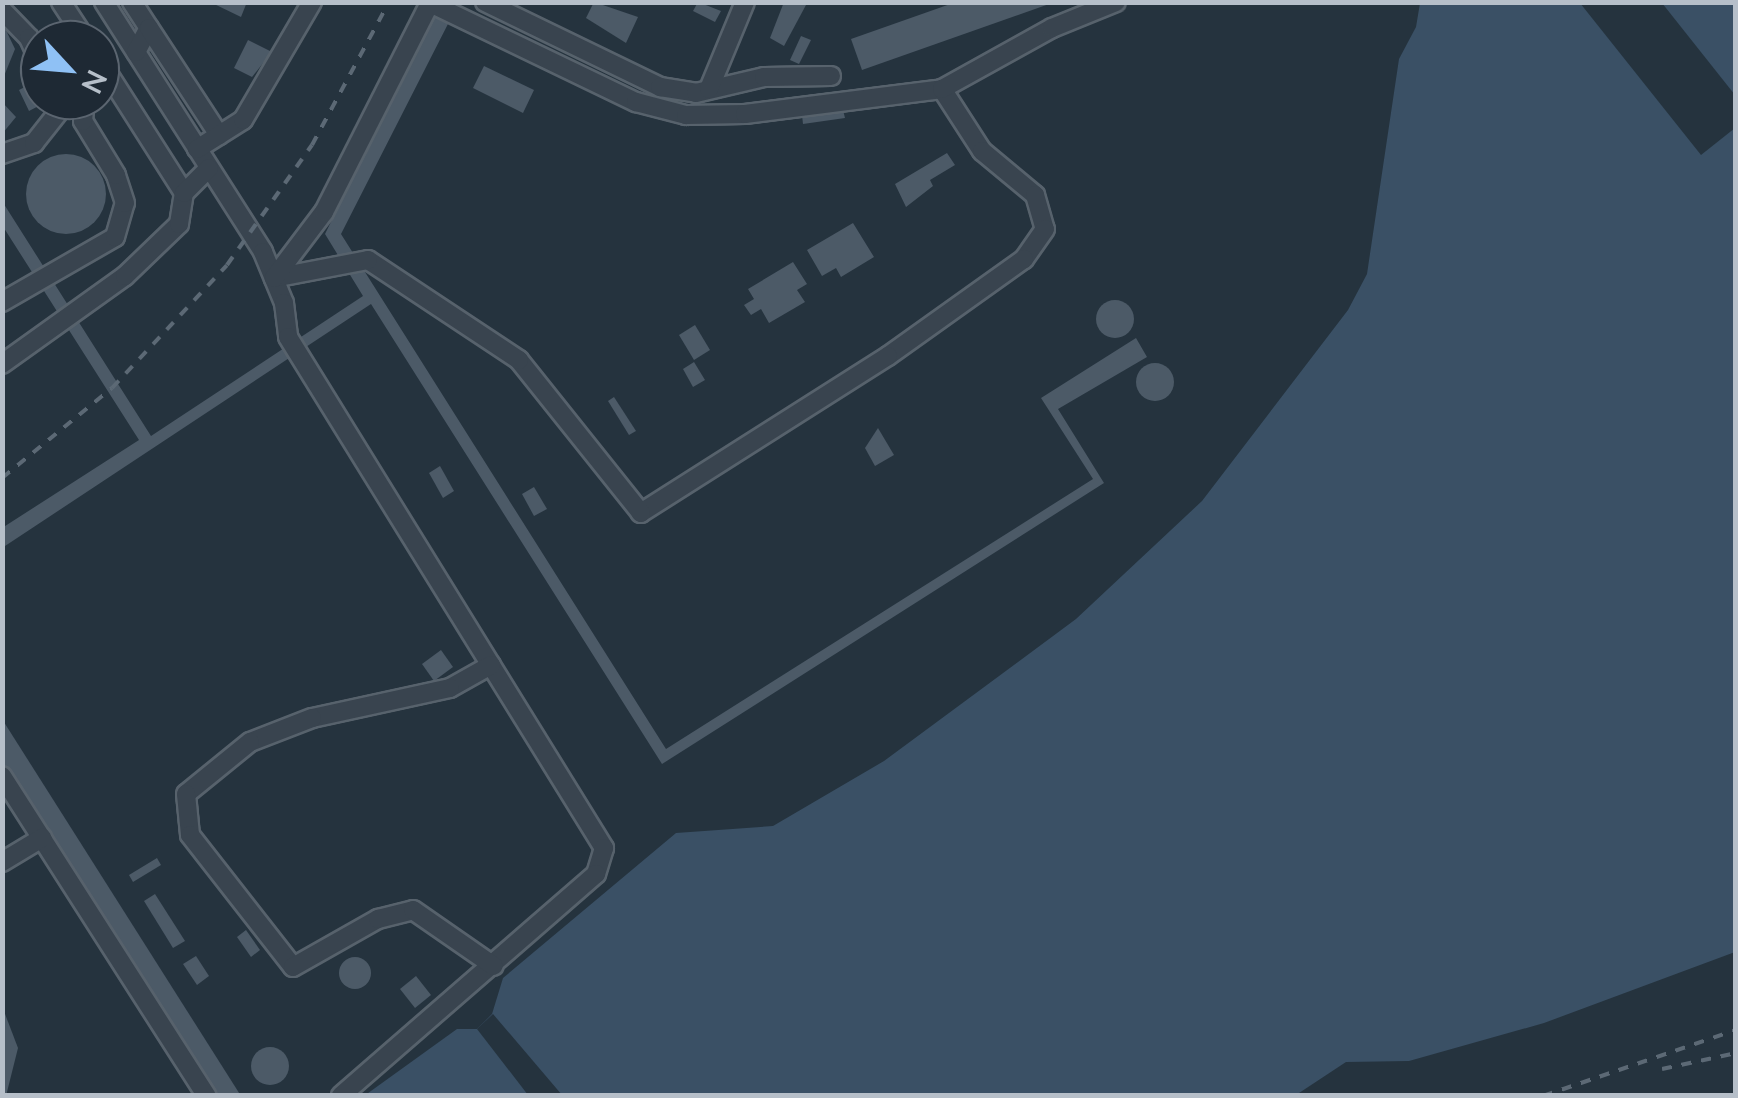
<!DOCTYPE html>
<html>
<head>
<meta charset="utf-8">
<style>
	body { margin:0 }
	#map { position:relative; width:1738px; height:1098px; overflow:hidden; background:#25333e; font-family:Lato,sans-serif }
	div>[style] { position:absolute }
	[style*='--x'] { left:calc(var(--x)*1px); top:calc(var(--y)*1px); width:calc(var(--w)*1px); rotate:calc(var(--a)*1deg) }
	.water>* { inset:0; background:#3a5065 }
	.pier>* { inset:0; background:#25333e }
	.building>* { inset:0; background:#4c5a67 }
	.round { border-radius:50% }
	.roads { filter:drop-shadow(2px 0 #57626c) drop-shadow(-2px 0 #57626c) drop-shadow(0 2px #57626c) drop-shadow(0 -2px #57626c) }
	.minor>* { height:18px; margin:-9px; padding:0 9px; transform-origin:9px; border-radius:9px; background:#39444f }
	.rail>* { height:4px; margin-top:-2px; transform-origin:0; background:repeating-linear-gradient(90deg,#5c6975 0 10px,transparent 0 20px) }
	span { translate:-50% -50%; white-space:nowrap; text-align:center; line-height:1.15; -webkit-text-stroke:9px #1e2934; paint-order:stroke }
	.frame { position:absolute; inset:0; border:5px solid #b6bfc9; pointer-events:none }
	.north { position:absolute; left:20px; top:20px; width:100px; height:100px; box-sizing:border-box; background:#1e2934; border:2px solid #5b6570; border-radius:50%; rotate:116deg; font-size:28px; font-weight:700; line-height:40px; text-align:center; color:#b6bfc9 }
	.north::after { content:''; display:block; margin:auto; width:35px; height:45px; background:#8fc1f5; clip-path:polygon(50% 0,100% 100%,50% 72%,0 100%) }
</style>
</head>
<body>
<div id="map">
	<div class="water">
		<i style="clip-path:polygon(1420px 3px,1735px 3px,1735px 952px,1544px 1023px,1409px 1061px,1346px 1062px,1296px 1095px,364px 1096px,457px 1029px,477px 1029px,492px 1014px,503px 978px,676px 833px,773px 826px,884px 761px,1076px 619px,1202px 501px,1348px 310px,1367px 274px,1399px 59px,1416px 27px)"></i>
	</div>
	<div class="pier">
		<i style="clip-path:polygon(1580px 3px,1662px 3px,1735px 95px,1735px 128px,1701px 155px)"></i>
		<i style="clip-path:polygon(493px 1014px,562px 1095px,528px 1095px,477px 1029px)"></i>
	</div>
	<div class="building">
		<i style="clip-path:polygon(210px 2px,247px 2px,241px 17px)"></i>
		<i style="clip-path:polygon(594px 2px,638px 17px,626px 43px,586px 18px)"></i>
		<i style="clip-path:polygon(698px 2px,721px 11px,715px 22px,693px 11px)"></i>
		<i style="clip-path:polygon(784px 2px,806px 5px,784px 46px,770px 38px)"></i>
		<i style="clip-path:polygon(956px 2px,1052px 3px,862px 70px,851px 39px)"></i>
		<i style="clip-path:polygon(434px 14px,450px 20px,341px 234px,666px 749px,1093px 479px,1041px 398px,1136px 338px,1147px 357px,1058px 409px,1104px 483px,662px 764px,371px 304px,2px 548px,2px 528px,139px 440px,2px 225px,2px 201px,151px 436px,363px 296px,325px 234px)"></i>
		<i style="clip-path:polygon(2px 22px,15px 49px,2px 81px)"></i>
		<i style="clip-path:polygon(801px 36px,811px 40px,799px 64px,790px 60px)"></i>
		<i style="clip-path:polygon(248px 40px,272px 52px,252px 77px,234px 68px)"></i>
		<i style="clip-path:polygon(484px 66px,534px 90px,523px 113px,473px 88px)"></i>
		<i style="clip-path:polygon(40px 79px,40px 100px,50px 100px,29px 111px,19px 90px)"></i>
		<i style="clip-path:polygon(2px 102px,16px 117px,2px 134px)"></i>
		<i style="clip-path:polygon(843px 110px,845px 118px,803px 124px,802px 115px)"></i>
		<i style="clip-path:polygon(947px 153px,955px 165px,930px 180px,933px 186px,906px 207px,895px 184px)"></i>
		<i class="round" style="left:26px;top:154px;width:80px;height:80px"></i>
		<i style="clip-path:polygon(853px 223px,874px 257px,841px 277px,836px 268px,822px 276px,807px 250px)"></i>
		<i style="clip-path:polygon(793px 262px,807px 284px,797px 290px,805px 302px,769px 323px,761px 309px,751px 315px,744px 305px,754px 299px,748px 289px)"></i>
		<i class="round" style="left:1096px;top:300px;width:38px;height:38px"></i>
		<i style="clip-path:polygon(695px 325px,710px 350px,694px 360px,679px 335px)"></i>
		<i style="clip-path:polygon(694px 362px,705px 380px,693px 387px,683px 369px)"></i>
		<i class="round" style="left:1136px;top:363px;width:38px;height:38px"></i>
		<i style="clip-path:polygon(614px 397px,636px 431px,629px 435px,608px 401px)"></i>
		<i style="clip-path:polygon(878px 428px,894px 455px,875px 466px,865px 448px)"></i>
		<i style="clip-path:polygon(440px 466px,454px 491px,443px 498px,429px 473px)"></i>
		<i style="clip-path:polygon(534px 487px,547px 509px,534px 516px,522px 494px)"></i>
		<i style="clip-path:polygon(441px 650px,453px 667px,434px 681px,422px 664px)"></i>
		<i style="clip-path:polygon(2px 719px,241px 1096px,218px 1096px,2px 761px)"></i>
		<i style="clip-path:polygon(157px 858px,161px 865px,133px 882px,129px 875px)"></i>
		<i style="clip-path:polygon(155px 894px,185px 941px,173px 948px,144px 901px)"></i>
		<i style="clip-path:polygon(246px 930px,260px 950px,251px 957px,237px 937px)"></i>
		<i style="clip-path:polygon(196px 956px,209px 976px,197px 985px,183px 964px)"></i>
		<i class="round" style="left:339px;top:957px;width:32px;height:32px"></i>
		<i style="clip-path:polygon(416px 976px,431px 995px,415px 1008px,400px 989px)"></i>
		<i style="clip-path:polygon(2px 1006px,18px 1048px,6px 1096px,2px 1096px)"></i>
		<i class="round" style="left:251px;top:1047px;width:38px;height:38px"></i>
	</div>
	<div class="roads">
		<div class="minor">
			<i style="--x:61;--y:2;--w:45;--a:56.7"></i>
			<i style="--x:104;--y:2;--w:296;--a:57.5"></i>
			<i style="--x:263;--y:252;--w:55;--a:67.6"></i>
			<i style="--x:284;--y:303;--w:34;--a:83"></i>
			<i style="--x:288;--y:337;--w:601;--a:58.27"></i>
			<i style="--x:604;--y:848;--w:27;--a:107"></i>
			<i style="--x:596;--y:874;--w:338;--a:139"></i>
			<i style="--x:132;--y:2;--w:31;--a:57"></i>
			<i style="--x:485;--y:2;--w:195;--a:25.9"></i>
			<i style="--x:660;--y:87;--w:36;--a:9"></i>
			<i style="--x:696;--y:93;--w:70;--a:-13.2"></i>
			<i style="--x:764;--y:77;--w:67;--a:-0.9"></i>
			<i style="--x:430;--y:3;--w:229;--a:25.7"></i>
			<i style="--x:636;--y:102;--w:52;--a:14.6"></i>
			<i style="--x:686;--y:115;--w:59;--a:-1"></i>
			<i style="--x:745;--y:114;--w:199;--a:-7.2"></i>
			<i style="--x:942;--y:89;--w:74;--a:57.2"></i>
			<i style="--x:982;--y:151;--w:69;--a:39.7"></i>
			<i style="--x:1035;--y:195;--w:35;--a:74"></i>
			<i style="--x:1045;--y:229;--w:37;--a:125"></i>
			<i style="--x:1024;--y:259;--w:167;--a:144.5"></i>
			<i style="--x:888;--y:356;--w:293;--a:147.6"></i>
			<i style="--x:641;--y:513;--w:196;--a:-128.6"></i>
			<i style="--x:519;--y:360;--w:181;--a:-146.5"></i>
			<i style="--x:368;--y:260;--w:96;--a:169.2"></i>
			<i style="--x:274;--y:278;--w:83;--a:-52.9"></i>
			<i style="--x:324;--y:212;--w:234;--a:-63.1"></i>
			<i style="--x:2;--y:10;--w:39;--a:46"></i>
			<i style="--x:29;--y:38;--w:27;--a:66"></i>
			<i style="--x:136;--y:52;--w:27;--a:-62"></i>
			<i style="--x:149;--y:28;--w:128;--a:56.8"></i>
			<i style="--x:100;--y:61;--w:156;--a:57.5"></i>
			<i style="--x:709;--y:89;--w:94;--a:-67.5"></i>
			<i style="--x:942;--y:89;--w:126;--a:-29"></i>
			<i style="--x:1052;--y:28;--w:69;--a:-22.1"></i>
			<i style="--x:197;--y:149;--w:54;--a:-32.2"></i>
			<i style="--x:243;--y:120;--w:137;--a:-59.7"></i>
			<i style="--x:2;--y:154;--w:34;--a:-19"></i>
			<i style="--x:34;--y:143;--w:55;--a:-51.7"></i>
			<i style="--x:2;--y:302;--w:130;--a:-29.9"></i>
			<i style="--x:115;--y:237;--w:35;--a:-74"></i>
			<i style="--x:125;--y:203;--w:29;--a:-108"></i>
			<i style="--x:116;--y:175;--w:63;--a:-121.4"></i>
			<i style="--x:83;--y:121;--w:21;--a:-85"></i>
			<i style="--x:2;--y:364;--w:151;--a:-35.6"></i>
			<i style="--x:125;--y:276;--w:75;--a:-43.9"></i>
			<i style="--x:179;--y:224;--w:31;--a:-81"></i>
			<i style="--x:184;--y:193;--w:35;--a:-45"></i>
			<i style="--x:491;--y:665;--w:47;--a:150.7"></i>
			<i style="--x:450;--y:688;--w:141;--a:167.7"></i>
			<i style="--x:312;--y:718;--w:66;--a:158.8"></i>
			<i style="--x:250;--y:742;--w:82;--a:140.9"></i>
			<i style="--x:186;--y:794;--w:41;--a:84.4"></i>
			<i style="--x:190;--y:835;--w:167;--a:52"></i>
			<i style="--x:293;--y:967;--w:98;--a:-29.5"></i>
			<i style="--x:378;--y:919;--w:36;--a:-14"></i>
			<i style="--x:413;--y:910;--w:98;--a:34.7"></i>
			<i style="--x:2;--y:776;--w:380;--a:57.4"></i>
			<i style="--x:2;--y:862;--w:47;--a:-31"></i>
		</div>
	</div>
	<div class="rail">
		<i style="--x:2;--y:478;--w:142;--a:-39.3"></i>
		<i style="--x:112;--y:388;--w:168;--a:-46.9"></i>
		<i style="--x:227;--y:265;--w:147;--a:-54.7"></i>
		<i style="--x:312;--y:145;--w:162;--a:-61.7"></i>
		<i style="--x:1662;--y:1069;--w:76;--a:-12.2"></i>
		<i style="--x:1543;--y:1096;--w:204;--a:-18.9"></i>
	</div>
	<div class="frame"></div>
	<div class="north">N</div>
</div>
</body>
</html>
